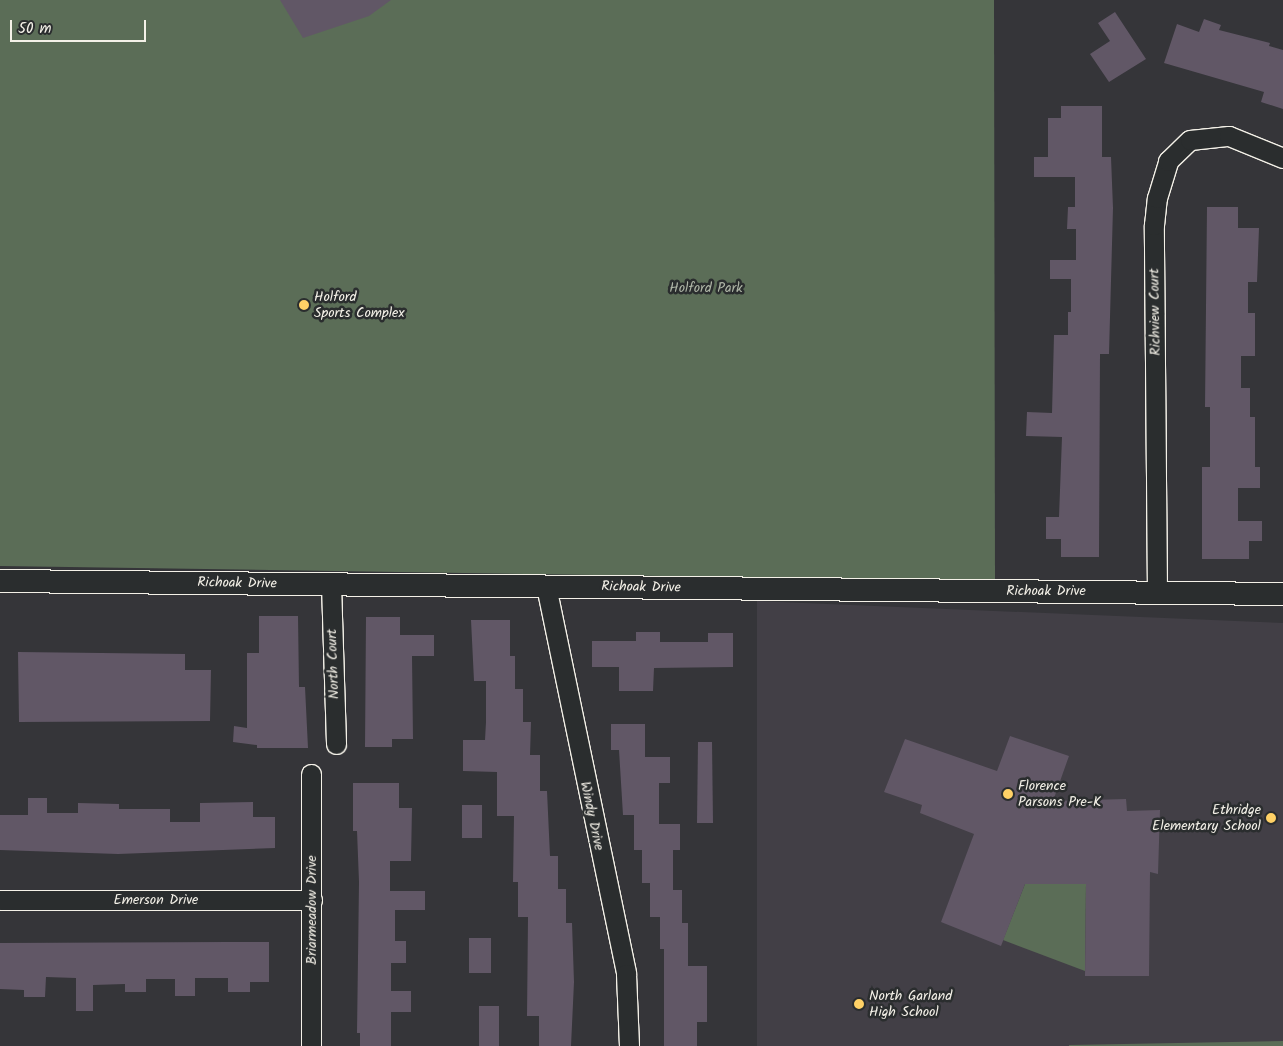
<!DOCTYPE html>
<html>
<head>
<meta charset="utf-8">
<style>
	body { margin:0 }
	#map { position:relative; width:1283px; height:1046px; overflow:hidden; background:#353539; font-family:Kalam,sans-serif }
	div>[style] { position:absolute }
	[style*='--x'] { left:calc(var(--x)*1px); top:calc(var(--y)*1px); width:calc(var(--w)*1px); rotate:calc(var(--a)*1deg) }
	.built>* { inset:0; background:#423f46 }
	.green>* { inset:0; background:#5b6d57 }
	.building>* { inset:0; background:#615766 }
	.roads { filter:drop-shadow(1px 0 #f4f1e8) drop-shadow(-1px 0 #f4f1e8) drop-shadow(0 1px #f4f1e8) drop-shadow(0 -1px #f4f1e8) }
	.minor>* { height:19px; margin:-9.5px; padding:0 9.5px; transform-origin:9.5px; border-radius:9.5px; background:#2a2d2e }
	.tertiary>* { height:22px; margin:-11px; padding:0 11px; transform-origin:11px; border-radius:11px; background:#2a2d2e }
	.dots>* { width:14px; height:14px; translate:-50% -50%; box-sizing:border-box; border:2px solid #2a2d2e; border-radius:50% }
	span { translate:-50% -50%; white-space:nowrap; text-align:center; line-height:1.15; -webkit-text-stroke:5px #2a2d2e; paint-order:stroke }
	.park-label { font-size:14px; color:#afb6a7 }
	.poi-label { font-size:14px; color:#f4f1e8 }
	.left { translate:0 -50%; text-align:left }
	.right { translate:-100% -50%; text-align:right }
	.street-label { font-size:14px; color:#f4f1e8 }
	.scale { position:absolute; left:10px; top:20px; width:136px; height:22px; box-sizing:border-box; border:2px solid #f4f1e8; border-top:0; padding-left:6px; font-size:15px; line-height:18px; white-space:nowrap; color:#f4f1e8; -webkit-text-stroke:4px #2a2d2e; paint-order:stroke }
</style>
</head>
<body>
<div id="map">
	<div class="built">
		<i style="clip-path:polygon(757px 601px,1283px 623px,1283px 1046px,757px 1046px)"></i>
	</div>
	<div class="green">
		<i style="clip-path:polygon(0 0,994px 0,995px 581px,0 566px)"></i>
		<i style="clip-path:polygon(1025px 884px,1086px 884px,1085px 971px,1003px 940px)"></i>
		<i style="clip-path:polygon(1283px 1041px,1283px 1046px,1069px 1046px,1069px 1045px)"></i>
	</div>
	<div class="building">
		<i style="clip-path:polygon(280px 0,391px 0,369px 16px,303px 38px)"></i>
		<i style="clip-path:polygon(1115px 12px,1146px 59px,1109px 82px,1090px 54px,1110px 41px,1098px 23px)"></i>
		<i style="clip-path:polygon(1204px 19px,1221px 25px,1219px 30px,1270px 43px,1269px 46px,1283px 50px,1283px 109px,1261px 102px,1264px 92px,1164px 63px,1177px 24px,1199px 32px)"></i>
		<i style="clip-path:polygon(1061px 106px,1102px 106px,1102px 157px,1111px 157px,1113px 208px,1109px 354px,1100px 354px,1099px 557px,1061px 557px,1061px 539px,1046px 539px,1046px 517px,1059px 517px,1062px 437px,1026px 436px,1027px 412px,1052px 413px,1054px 335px,1068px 335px,1068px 312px,1071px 312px,1071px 279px,1050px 279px,1050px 260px,1076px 260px,1076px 229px,1067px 229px,1068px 207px,1075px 207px,1075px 177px,1034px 177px,1034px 157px,1048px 157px,1048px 118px,1061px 118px)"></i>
		<i style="clip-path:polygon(1207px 207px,1238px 207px,1238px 228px,1259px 228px,1257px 282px,1248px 282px,1248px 313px,1255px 313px,1255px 356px,1241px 356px,1241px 388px,1250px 388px,1250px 417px,1255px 417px,1255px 467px,1260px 467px,1260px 488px,1238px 488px,1238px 521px,1262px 521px,1262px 541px,1249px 541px,1249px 559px,1202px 559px,1202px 467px,1210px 467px,1210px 407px,1205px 407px)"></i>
		<i style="clip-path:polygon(259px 616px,298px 616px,299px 687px,305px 687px,308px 748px,257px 748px,257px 745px,233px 742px,234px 726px,247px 728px,247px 653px,259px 653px)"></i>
		<i style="clip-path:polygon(366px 617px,400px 617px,400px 635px,434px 635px,434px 656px,412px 656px,413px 739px,392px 739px,392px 747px,365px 747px)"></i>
		<i style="clip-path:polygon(471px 620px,510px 620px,510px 656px,515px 656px,515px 689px,523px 689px,523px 722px,531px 722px,530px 755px,540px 755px,540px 791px,547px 791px,550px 856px,558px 856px,558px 889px,566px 889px,566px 923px,572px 923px,574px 982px,571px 1046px,539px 1046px,539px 1016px,527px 1016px,528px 917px,518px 917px,518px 882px,513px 882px,514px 816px,497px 816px,497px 772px,463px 771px,463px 740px,485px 740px,486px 722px,486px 681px,474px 681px)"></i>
		<i style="clip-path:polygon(636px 632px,660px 632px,660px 642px,708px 642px,708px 633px,733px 633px,733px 667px,654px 668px,653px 691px,619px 691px,619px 667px,592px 667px,592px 641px,636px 641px)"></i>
		<i style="clip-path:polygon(18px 652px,185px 654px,185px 670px,211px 670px,210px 721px,19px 722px)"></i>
		<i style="clip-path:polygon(611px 724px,645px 724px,645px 757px,670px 757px,670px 783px,659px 783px,659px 824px,680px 824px,680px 850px,673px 850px,673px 890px,682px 890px,682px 923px,688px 923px,688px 966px,707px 966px,707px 1022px,697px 1022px,697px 1046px,664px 1046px,664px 949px,660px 949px,660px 917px,650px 917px,650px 883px,642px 883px,642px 850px,634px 850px,634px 815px,623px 815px,619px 750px,611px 750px)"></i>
		<i style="clip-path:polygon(1010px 736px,1069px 756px,1053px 801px,1126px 799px,1127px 811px,1160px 810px,1158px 874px,1150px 872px,1149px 976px,1085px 976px,1086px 884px,1025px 884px,1001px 946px,941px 922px,974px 834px,920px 813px,922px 805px,884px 792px,905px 739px,997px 771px)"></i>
		<i style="clip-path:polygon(698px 742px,712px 742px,713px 823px,697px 823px)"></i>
		<i style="clip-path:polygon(353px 783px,399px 783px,399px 808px,412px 808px,411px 861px,390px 861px,390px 891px,425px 891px,425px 910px,395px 910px,395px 941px,406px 941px,406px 963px,391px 963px,391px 991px,411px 991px,411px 1012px,391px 1012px,391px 1046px,360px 1046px,360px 1033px,357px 1033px,359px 882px,357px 831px,353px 831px)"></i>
		<i style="clip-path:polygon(28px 798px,47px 798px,47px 813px,78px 813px,78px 803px,119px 804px,119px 809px,170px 809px,170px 822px,200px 822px,200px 803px,253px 802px,253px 817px,275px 817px,275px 848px,118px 854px,0 850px,0 815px,28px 815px)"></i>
		<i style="clip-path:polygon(462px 805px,482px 805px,482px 838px,462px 838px)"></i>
		<i style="clip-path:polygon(469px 938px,491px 938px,491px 973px,469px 973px)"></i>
		<i style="clip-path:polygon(228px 942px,269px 942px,269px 982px,250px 982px,250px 992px,228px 992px,228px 978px,195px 978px,195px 996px,175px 996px,175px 979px,146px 979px,146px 992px,125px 992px,125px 984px,93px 985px,93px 1011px,76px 1011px,76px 978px,46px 977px,45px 997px,24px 997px,24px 990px,0 989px,0 943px)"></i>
		<i style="clip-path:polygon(479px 1006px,499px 1006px,499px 1046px,479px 1046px)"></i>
	</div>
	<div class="roads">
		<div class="minor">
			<i style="--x:331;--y:584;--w:160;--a:88.2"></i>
			<i style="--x:546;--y:586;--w:396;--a:78.3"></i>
			<i style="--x:626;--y:974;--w:72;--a:87.6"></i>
			<i style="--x:1157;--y:592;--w:367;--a:-90.5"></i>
			<i style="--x:1154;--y:225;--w:27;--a:-84"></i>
			<i style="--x:1157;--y:198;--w:39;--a:-73"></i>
			<i style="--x:1168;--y:161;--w:30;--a:-44"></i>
			<i style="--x:1190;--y:140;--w:39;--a:-6"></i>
			<i style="--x:1229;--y:136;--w:58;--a:22.2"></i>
			<i style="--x:311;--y:774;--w:272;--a:90"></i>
			<i style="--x:0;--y:900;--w:312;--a:0"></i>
		</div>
		<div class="tertiary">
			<i style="--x:0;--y:581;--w:1283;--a:0.58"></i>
		</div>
	</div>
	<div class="dots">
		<i style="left:304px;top:305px;background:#ffd166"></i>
		<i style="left:1008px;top:794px;background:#ffd166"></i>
		<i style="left:1271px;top:818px;background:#ffd166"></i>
		<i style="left:859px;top:1004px;background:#ffd166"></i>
	</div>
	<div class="park-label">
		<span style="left:706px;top:288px">Holford Park</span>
	</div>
	<div class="poi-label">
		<span class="left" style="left:314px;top:305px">Holford<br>Sports Complex</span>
		<span class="left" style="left:1018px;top:794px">Florence<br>Parsons Pre-K</span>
		<span class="right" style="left:1261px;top:818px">Ethridge<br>Elementary School</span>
		<span class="left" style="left:869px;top:1004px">North Garland<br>High School</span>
	</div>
	<div class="street-label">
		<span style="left:1155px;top:312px;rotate:-91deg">Richview Court</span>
		<span style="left:237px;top:583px;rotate:1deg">Richoak Drive</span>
		<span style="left:641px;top:587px;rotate:1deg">Richoak Drive</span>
		<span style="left:1046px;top:591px">Richoak Drive</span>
		<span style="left:333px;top:664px;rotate:-92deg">North Court</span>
		<span style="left:592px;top:816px;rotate:78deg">Windy Drive</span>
		<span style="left:156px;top:900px">Emerson Drive</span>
		<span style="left:312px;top:910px;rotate:-90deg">Briarmeadow Drive</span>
	</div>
	<div class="scale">50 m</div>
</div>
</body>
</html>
